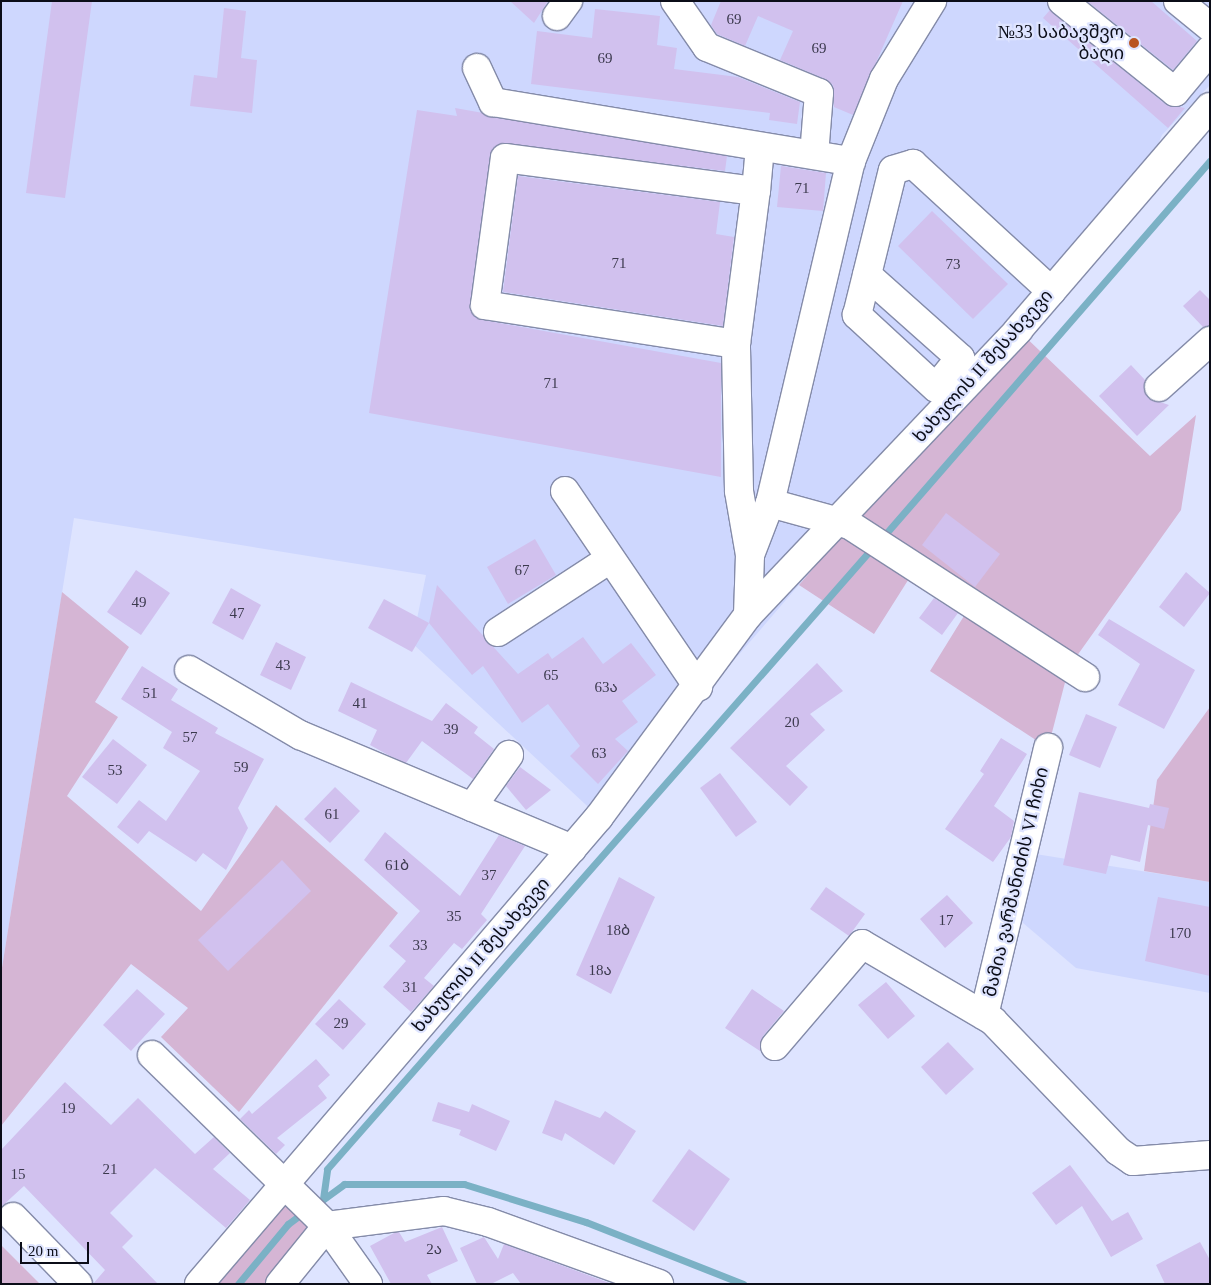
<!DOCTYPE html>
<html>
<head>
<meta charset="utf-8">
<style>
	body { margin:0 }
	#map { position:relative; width:1211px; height:1285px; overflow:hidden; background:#dee4ff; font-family:"Times New Roman","Noto Sans Georgian",serif }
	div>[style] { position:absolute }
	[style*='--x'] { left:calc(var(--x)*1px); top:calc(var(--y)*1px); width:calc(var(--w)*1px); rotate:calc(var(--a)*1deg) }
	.built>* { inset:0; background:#ced7fe }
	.green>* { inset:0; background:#d5b5d4 }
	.stream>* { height:7px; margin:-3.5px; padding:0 3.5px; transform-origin:3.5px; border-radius:3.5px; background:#7bb1c5 }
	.building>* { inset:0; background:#d1c1ee }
	.roads { filter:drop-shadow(1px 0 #848ba9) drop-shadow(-1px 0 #848ba9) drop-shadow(0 1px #848ba9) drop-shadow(0 -1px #848ba9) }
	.minor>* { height:28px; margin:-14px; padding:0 14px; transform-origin:14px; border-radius:14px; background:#fff }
	.dots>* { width:14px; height:14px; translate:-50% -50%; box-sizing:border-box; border:2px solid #dee4ff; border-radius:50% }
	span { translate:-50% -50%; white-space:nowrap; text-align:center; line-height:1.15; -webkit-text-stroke:4.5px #dee4ff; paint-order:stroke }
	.number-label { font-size:15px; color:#3c3a4e }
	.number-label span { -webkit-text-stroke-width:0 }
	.poi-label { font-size:18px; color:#0b0d18 }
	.right { translate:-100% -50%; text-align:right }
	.street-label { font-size:18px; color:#0b0d18 }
	.frame { position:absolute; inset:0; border:2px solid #0b0d18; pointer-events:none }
	.scale { position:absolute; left:20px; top:1242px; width:69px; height:22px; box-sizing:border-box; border:2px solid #0b0d18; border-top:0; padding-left:6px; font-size:15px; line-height:18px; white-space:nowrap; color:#0b0d18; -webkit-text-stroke:4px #dee4ff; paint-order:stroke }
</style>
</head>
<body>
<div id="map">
	<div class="built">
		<i style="clip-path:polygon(1px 1px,1210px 1px,1210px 85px,1162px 135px,1139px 190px,599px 817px,412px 643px,426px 575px,74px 518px,1px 974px)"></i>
		<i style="clip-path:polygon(1023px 852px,1210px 882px,1210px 993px,1076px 968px,1009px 911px)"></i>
	</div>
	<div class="green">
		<i style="clip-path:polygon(1018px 330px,1150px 456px,1196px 415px,1181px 510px,1069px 667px,1048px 748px,930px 671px,972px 603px,917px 566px,874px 634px,799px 585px)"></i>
		<i style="clip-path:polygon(62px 592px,129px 647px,95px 702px,118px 717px,67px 796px,201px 911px,276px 805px,398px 913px,239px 1112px,161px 1037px,188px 1008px,131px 964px,1px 1126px,1px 974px)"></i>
		<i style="clip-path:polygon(1210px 707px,1210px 882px,1144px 871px,1157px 780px)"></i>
		<i style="clip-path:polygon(285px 1184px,324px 1223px,270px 1284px,199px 1284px)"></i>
		<i style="clip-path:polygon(1px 1245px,40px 1284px,1px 1284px)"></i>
	</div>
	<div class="stream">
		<i style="--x:882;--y:538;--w:500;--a:-49"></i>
		<i style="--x:323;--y:1199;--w:30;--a:-82"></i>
		<i style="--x:327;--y:1169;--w:829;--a:-48.72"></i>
		<i style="--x:321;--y:1201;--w:29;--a:-36"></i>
		<i style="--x:344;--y:1184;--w:120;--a:0"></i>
		<i style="--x:464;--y:1184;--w:128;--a:17.3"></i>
		<i style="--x:586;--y:1222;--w:169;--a:21.5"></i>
		<i style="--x:238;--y:1284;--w:78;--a:-50.2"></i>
		<i style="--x:288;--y:1224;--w:20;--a:-37"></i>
	</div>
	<div class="building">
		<i style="clip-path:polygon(52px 1px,92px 1px,65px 198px,26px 193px)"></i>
		<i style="clip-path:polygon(510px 1px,548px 1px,534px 23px)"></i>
		<i style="clip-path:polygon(721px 1px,903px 1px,853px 115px,834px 107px,833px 85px,825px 79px,780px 60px,793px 31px,758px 16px,745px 46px,717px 34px,711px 25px)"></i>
		<i style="clip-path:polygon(1087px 1px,1151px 1px,1197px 41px,1173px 70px)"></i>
		<i style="clip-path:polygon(224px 8px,246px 11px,241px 58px,257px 60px,252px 113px,190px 106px,194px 75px,217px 78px)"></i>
		<i style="clip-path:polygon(595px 9px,660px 16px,657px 45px,677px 48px,674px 69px,738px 77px,800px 102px,797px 124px,769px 120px,770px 113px,531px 84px,537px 31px,592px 38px)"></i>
		<i style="clip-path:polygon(1050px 10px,1165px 104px,1185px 108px,1168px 128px,1043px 18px)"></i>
		<i style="clip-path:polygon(455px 108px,727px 156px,725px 171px,499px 144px,490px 156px,470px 303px,475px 317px,483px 320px,721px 363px,721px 477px,369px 413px,417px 110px,457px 116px)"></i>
		<i style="clip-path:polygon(781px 166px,826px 173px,823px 211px,777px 207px)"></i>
		<i style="clip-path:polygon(518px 176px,720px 202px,716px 234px,734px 237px,723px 326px,503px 292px)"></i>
		<i style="clip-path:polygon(932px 211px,1008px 284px,973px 319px,898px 246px)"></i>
		<i style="clip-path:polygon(1200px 290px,1210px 300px,1210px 326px,1203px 327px,1183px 306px)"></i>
		<i style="clip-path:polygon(1131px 365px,1145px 380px,1148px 398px,1169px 405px,1137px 436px,1099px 396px)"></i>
		<i style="clip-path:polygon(946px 513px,1000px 554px,975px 587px,922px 545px)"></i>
		<i style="clip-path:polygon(535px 539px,556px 575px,508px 604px,487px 567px)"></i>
		<i style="clip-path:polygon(136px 570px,170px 593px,141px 635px,107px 612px)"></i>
		<i style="clip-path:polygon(1186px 572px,1210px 593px,1184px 627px,1159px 607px)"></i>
		<i style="clip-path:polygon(437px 585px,518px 674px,548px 653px,552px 659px,583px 637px,603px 664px,631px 643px,656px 675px,622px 701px,638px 722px,615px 739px,628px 751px,598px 784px,570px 756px,580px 746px,548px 704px,522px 723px,483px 666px,472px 675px,429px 623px)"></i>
		<i style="clip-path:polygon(231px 588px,261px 605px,243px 640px,212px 623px)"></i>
		<i style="clip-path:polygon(934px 598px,958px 613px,942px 635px,919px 618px)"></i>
		<i style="clip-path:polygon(384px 599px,429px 623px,412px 652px,368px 628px)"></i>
		<i style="clip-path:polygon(1109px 619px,1195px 670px,1164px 729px,1118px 705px,1140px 664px,1098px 635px)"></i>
		<i style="clip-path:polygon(276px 642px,306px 657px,291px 690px,260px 675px)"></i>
		<i style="clip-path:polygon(817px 663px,843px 691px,810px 714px,825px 730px,786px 766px,808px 787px,790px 806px,730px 748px)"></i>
		<i style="clip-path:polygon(142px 666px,178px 689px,171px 700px,218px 728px,215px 733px,264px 759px,238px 808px,248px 828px,226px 870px,203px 853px,196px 862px,149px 831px,138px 844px,117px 827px,139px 800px,166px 821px,200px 771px,163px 748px,172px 732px,121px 699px)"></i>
		<i style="clip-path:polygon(351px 682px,432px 721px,446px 703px,478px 727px,474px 733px,494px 749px,473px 779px,422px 741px,406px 763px,390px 756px,370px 745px,377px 730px,338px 711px)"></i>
		<i style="clip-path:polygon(1086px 714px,1117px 727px,1100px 768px,1069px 755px)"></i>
		<i style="clip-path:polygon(1001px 738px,1027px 754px,994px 806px,1014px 821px,1011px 837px,993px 862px,945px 829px,984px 774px,980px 771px)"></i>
		<i style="clip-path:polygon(113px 739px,147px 765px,117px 804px,82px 777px)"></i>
		<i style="clip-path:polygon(520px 767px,551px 790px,526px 810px,506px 786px)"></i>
		<i style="clip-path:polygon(720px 773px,757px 822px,736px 837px,700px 788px)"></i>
		<i style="clip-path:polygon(335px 787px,360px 811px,330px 843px,304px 819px)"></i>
		<i style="clip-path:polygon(1079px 792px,1149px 808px,1150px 804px,1169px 808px,1164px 829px,1148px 825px,1140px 862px,1111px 855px,1106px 874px,1063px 865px)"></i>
		<i style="clip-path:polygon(385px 832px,460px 896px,499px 835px,525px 846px,481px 914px,487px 920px,462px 949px,454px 943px,424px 978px,434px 986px,411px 1012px,383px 987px,406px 961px,389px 946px,420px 911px,364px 860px)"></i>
		<i style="clip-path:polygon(282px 860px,311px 891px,228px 971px,198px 940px)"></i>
		<i style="clip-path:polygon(619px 877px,655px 897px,611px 994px,576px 975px)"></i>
		<i style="clip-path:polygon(826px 887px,865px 914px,849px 936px,810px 909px)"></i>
		<i style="clip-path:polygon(947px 895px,973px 923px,945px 948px,920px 919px)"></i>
		<i style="clip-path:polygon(1158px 897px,1210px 907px,1210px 976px,1145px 961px)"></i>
		<i style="clip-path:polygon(886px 982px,915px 1016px,888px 1039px,858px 1005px)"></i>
		<i style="clip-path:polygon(137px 989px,165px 1014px,131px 1051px,103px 1025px)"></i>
		<i style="clip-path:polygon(752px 989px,784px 1011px,763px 1036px,760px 1051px,725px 1028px)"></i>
		<i style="clip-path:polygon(339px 999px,366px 1024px,343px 1050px,315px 1024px)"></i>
		<i style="clip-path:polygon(948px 1042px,974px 1069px,946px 1095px,921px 1067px)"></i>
		<i style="clip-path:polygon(316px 1059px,330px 1075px,318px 1086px,327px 1098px,277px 1138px,285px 1145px,276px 1154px,240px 1119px,249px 1110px,252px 1114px)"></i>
		<i style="clip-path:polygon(65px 1082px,111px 1125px,138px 1098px,195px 1154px,214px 1137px,230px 1153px,213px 1169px,250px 1200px,226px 1228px,155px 1168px,110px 1213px,133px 1236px,122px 1247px,158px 1284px,93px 1284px,105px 1270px,24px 1186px,1px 1207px,1px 1150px)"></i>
		<i style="clip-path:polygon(555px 1100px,600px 1118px,605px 1111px,636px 1131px,614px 1165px,565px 1133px,562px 1141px,542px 1133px)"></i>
		<i style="clip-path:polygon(438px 1102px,469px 1112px,472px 1104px,510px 1121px,496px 1151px,459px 1135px,461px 1130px,432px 1121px)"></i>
		<i style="clip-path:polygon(689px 1149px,730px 1179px,694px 1231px,652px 1201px)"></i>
		<i style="clip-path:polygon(1070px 1165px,1112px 1221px,1128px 1212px,1143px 1239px,1111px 1257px,1082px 1206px,1056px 1225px,1032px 1193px)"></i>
		<i style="clip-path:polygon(442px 1227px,458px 1261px,427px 1275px,432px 1284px,391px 1284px,370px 1246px,394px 1233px,399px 1232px,405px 1242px)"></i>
		<i style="clip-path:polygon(484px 1237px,498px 1259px,504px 1244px,612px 1284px,521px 1284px,513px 1273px,491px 1284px,477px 1284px,460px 1248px)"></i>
		<i style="clip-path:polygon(1200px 1242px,1210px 1260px,1210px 1284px,1165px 1284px,1156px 1265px)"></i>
	</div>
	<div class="roads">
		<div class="minor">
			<i style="--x:675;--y:1;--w:56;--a:55.2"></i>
			<i style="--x:707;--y:47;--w:121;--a:22.3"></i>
			<i style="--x:819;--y:93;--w:62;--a:94.6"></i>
			<i style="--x:1062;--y:1;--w:145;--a:38.8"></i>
			<i style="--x:1175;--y:92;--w:55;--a:-50.2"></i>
			<i style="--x:1178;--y:1;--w:41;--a:39.1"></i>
			<i style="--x:557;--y:16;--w:19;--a:-54"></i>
			<i style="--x:477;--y:68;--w:38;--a:65"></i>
			<i style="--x:493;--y:102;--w:363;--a:9.4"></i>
			<i style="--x:867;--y:275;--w:125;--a:41.7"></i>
			<i style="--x:960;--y:358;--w:38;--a:129"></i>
			<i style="--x:936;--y:388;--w:108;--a:-137.3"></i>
			<i style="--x:857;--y:315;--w:149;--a:-76.1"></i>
			<i style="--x:893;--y:170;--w:21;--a:-17"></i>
			<i style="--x:913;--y:164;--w:188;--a:42.6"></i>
			<i style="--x:736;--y:344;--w:154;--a:-82.6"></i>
			<i style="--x:1159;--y:387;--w:69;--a:-42"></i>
			<i style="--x:565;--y:491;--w:237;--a:55.8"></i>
			<i style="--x:770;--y:503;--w:83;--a:15.4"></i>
			<i style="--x:850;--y:525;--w:280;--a:32.9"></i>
			<i style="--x:750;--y:555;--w:65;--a:-99.8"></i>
			<i style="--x:739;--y:491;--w:147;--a:-91.2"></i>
			<i style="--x:736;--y:344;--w:254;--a:-171.2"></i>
			<i style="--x:485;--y:305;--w:148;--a:-82.3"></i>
			<i style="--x:505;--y:158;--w:253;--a:7.5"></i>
			<i style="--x:756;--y:191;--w:44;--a:-84.8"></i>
			<i style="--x:748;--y:615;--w:60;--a:-88.1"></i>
			<i style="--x:750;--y:555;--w:56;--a:-69"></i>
			<i style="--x:770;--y:503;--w:351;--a:-76.7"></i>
			<i style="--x:851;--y:161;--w:88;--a:-68.1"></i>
			<i style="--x:884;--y:79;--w:92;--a:-58.4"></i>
			<i style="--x:498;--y:632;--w:134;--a:-33.1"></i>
			<i style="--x:189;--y:670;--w:129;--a:30.4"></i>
			<i style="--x:300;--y:735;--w:295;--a:22.7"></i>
			<i style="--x:472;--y:807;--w:64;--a:-54.6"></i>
			<i style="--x:984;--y:1015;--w:275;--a:-76.5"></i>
			<i style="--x:775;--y:1046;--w:134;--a:-49.5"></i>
			<i style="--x:862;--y:944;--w:152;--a:30.4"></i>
			<i style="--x:993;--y:1021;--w:180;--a:46.1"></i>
			<i style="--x:1118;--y:1151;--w:18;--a:34"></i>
			<i style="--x:1133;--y:1161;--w:77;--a:-4.5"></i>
			<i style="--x:152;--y:1055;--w:245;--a:44.3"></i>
			<i style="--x:327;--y:1226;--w:71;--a:54.7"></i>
			<i style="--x:13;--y:1217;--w:93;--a:45.9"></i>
			<i style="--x:199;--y:1284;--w:615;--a:-49.42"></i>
			<i style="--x:599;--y:817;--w:251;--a:-53.6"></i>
			<i style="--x:748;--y:615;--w:393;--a:-46.5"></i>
			<i style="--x:1018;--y:330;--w:294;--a:-49.3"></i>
			<i style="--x:280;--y:1284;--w:75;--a:-51"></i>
			<i style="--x:327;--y:1226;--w:118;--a:-7.3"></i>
			<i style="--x:444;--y:1211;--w:45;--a:14"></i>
			<i style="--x:488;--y:1222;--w:182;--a:19.9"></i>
		</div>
	</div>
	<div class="dots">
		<i style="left:1134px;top:43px;background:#b95521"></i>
	</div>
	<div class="number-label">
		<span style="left:734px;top:20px">69</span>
		<span style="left:819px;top:49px">69</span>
		<span style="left:605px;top:59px">69</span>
		<span style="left:802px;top:189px">71</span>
		<span style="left:619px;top:264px">71</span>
		<span style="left:953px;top:265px">73</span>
		<span style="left:551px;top:384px">71</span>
		<span style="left:522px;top:571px">67</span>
		<span style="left:139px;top:603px">49</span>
		<span style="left:237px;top:614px">47</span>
		<span style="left:283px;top:666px">43</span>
		<span style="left:551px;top:676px">65</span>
		<span style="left:606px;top:688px">63ა</span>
		<span style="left:150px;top:694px">51</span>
		<span style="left:360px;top:704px">41</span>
		<span style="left:792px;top:723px">20</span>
		<span style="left:451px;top:730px">39</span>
		<span style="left:190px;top:738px">57</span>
		<span style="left:599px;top:754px">63</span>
		<span style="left:241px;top:768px">59</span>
		<span style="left:115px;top:771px">53</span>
		<span style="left:332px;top:815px">61</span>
		<span style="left:397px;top:866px">61ბ</span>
		<span style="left:489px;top:876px">37</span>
		<span style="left:454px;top:917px">35</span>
		<span style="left:946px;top:921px">17</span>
		<span style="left:618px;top:931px">18ბ</span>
		<span style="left:1180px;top:934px">170</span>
		<span style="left:420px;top:946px">33</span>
		<span style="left:600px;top:971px">18ა</span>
		<span style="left:410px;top:988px">31</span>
		<span style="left:341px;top:1024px">29</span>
		<span style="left:68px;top:1109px">19</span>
		<span style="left:110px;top:1170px">21</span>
		<span style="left:18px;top:1175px">15</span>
		<span style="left:434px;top:1250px">2ა</span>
	</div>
	<div class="poi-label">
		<span class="right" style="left:1124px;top:43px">№33 საბავშვო<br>ბაღი</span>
	</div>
	<div class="street-label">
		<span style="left:983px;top:366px;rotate:-48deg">ხახულის II შესახვევი</span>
		<span style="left:1016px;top:882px;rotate:-77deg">მამია ვარშანიძის VI ჩიხი</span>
		<span style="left:481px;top:955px;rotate:-49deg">ხახულის II შესახვევი</span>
	</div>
	<div class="frame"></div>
	<div class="scale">20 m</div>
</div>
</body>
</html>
